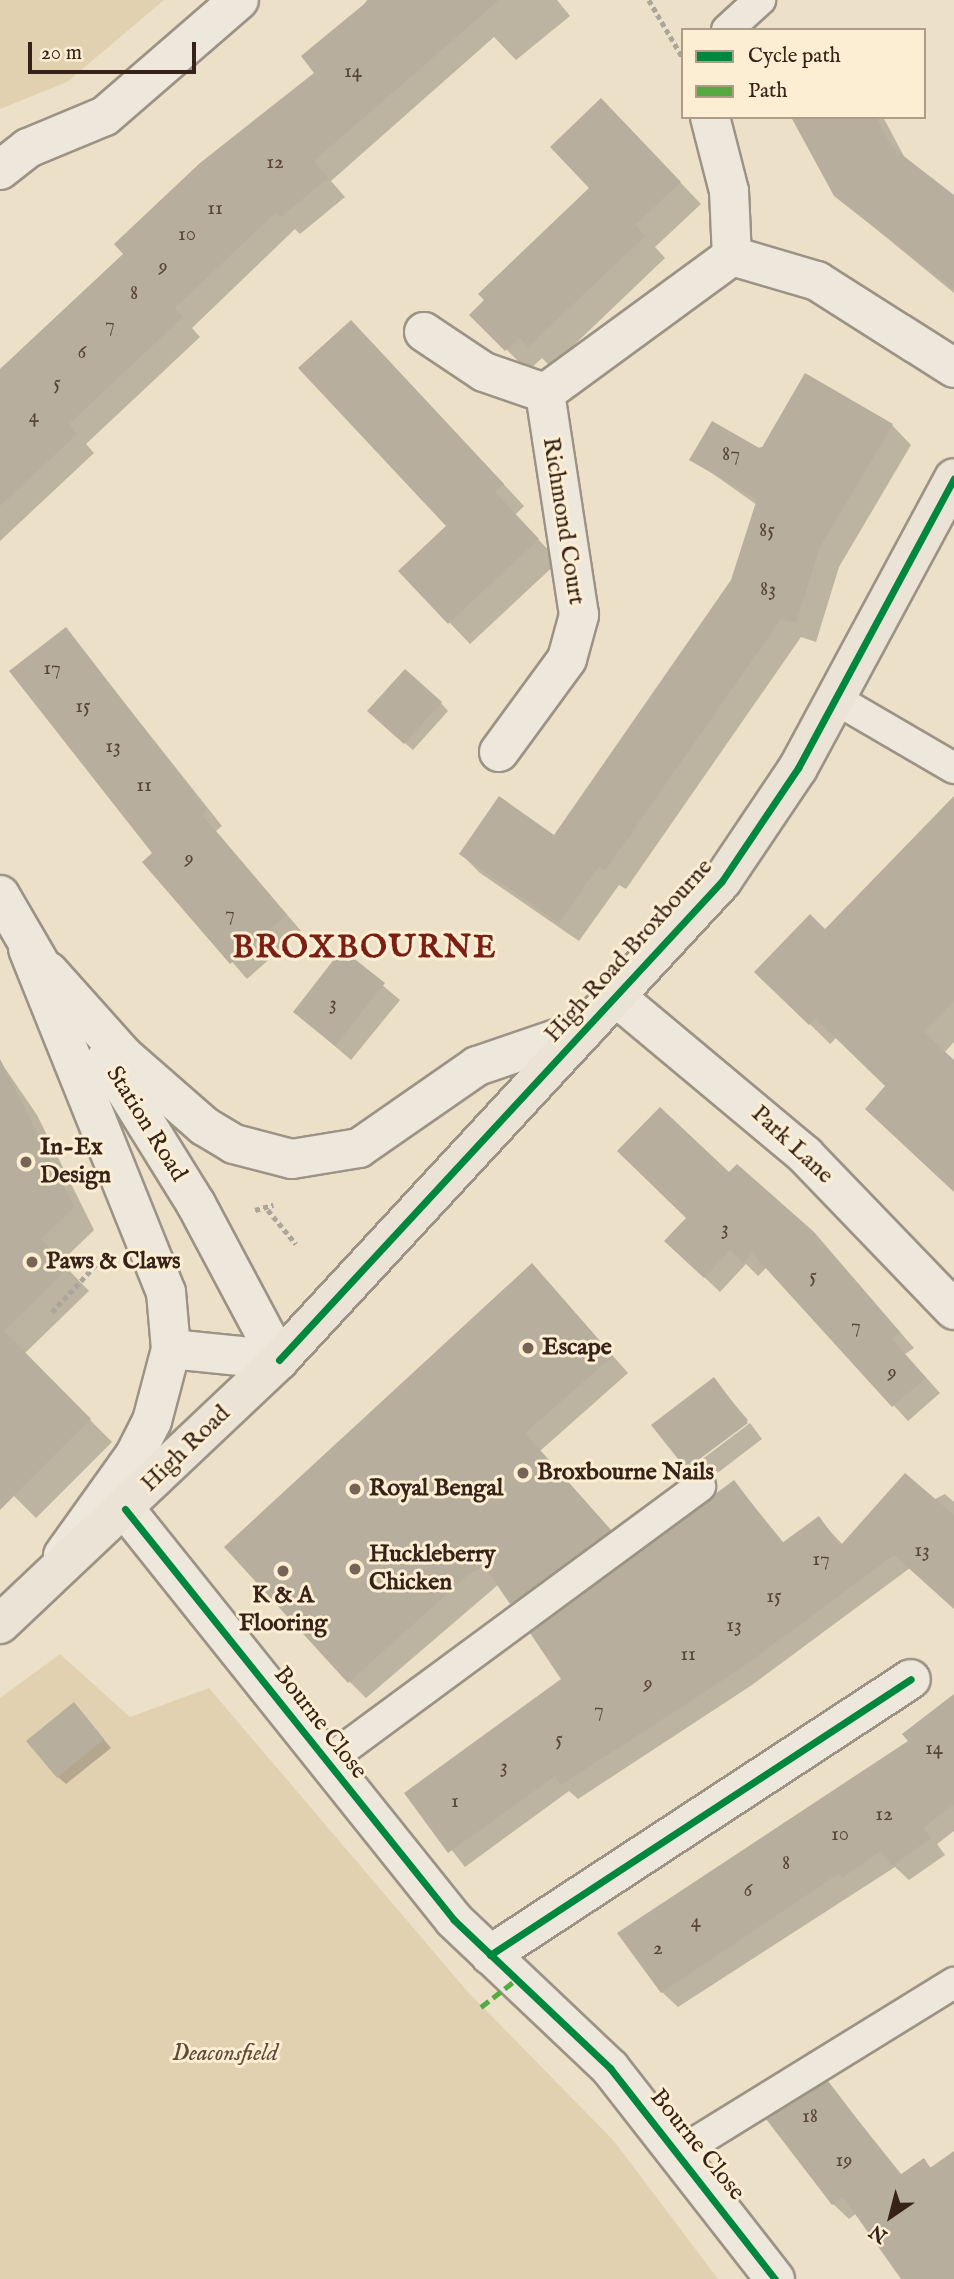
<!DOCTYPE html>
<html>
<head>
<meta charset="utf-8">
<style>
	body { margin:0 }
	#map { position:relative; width:954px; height:2279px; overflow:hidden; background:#ece0c8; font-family:"IM FELL English",serif }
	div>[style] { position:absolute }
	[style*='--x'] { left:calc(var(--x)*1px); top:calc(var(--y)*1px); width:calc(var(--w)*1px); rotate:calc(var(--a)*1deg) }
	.green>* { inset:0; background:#e2d1b1 }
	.shadow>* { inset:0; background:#0003 }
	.building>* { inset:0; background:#b8ae9e }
	.path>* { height:4.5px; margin-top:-2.25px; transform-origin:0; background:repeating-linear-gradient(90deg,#aca59c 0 5px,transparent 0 8.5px) }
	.roads { filter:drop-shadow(2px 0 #9c9385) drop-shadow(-2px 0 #9c9385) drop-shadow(0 2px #9c9385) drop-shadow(0 -2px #9c9385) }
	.service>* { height:30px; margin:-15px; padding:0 15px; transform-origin:15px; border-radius:15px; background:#eee8dc }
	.minor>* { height:38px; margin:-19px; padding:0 19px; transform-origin:19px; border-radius:19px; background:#eee8dc }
	.secondary>* { height:38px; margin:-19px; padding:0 19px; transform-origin:19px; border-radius:19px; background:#eee8dc }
	.primary>* { height:38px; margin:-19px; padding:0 19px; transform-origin:19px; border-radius:19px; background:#ebe4d6 }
	.quiet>* { height:5px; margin-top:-2.5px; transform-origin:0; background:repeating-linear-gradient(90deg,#55aa42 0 10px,transparent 0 15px) }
	.cycleway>* { height:7px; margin:-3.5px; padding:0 3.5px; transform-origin:3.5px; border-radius:3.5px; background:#00873e }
	.dots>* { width:19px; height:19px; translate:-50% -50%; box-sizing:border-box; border:4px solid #fceed2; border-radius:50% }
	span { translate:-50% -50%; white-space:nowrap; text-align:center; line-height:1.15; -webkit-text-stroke:6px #fceed2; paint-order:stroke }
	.number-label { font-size:21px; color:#57453a }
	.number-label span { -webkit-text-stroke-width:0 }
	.street-label { font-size:24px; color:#372219 }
	.poi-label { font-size:24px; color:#372219; font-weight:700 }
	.left { translate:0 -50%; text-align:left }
	.park-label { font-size:24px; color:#604a3a; font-style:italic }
	.district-label { font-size:32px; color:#7a1f14; font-weight:700; letter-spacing:2px }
	.legend { position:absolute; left:681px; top:28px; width:245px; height:91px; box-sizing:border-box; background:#fceed2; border:2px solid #ad9c88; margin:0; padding:9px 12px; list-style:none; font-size:21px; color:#372219 }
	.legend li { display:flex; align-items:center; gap:14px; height:35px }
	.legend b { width:35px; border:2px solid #ad9c88 }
	.north { position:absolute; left:856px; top:2181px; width:70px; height:70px; -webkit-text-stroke:5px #fceed2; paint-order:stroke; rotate:215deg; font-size:19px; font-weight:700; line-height:28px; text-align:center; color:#372219 }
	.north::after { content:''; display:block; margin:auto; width:24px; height:32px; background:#372219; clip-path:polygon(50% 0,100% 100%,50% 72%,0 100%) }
	.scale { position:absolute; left:28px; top:42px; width:168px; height:32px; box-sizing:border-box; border:4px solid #372219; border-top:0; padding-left:9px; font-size:21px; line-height:24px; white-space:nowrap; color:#372219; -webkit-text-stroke:5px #fceed2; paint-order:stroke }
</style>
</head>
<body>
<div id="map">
	<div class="green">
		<i style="clip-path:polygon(0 0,164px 0,67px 82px,0 109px)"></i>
		<i style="clip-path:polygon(60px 1654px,130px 1717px,209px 1688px,467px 1991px,614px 2141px,718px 2279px,0 2279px,0 1698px)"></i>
	</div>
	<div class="shadow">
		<i style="clip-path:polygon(367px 0,557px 0,570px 16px,516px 60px,494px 37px,331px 181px,345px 197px,300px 234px,295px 229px,192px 328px,200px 337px,86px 444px,94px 453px,0 541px,0 388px,317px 73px)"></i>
		<i style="clip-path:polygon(793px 117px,883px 117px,906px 160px,954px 197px,954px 293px,836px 196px)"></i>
		<i style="clip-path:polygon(622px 122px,701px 204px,655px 247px,665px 258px,551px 367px,542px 358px,528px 371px,472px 315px,591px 188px)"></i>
		<i style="clip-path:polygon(372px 343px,524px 506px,515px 515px,559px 561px,470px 644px,449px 622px,448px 526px)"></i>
		<i style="clip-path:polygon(892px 425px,911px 445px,839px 567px,816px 642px,801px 637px,626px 889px,619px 885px,579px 941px,480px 873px,461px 854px,555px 838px,733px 581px,757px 505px,692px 459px)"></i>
		<i style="clip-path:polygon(66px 629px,222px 826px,216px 831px,301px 931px,247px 979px,145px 862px,154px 854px)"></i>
		<i style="clip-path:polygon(441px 703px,448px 711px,413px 750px,377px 719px)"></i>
		<i style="clip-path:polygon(954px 822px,954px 1042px,944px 1053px,954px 1062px,954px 1191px,888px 1087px,837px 1037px,830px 1044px,757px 972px,825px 931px)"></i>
		<i style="clip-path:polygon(343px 952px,400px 1000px,351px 1060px,295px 1012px)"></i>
		<i style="clip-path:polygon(0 1061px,37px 1115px,94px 1230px,61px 1262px,89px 1291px,24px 1354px,112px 1442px,36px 1518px,0 1482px)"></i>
		<i style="clip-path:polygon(729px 1175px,813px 1233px,914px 1348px,905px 1354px,940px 1393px,908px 1421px,767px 1267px,758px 1276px,746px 1264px,720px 1292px,681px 1255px)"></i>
		<i style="clip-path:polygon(548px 1282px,628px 1373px,540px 1451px,626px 1547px,528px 1620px,499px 1584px,366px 1698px,349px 1681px)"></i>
		<i style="clip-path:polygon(714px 1380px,748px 1420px,686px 1467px)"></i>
		<i style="clip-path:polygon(750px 1423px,762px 1439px,703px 1484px,688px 1470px)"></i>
		<i style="clip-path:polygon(734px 1482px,784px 1543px,819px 1519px,843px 1545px,945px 1494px,954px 1502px,954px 1608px,910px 1568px,752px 1685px,578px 1799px,569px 1791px,465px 1867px,407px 1793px,563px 1680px)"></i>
		<i style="clip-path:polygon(81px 1712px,111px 1748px,66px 1784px,58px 1777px)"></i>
		<i style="clip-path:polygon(954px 1722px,954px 1831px,937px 1844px,945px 1855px,909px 1880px,895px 1867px,678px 2007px,662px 1992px,910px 1742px)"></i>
		<i style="clip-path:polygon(828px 2083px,902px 2175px,924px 2160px,932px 2169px,954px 2158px,954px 2279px,906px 2279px,857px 2213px,849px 2219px,833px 2204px)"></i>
	</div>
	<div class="building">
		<i style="clip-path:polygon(369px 0,499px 0,314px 161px,328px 178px,281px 217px,276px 212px,175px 308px,183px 317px,69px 424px,77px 434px,0 506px,0 369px,123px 254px,114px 244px,200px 163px,314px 73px,301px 56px)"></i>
		<i style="clip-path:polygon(601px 98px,681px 182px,635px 225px,645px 236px,528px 347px,520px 337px,505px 351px,469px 315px,484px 300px,478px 294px,589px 188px,550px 147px)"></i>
		<i style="clip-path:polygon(791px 117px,876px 117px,892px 147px,954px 195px,954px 290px,834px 196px)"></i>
		<i style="clip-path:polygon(351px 320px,504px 484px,495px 492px,539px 539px,448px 624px,398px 571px,446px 526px,298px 368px)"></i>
		<i style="clip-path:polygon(805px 373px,893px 424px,820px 547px,796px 623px,781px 619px,605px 871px,599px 866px,559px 923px,459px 854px,499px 796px,554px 835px,731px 580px,757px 499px,689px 460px,712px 421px,761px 449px)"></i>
		<i style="clip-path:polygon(66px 627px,207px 810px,202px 815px,287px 915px,230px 964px,142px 862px,152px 853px,9px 671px)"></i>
		<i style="clip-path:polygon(405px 669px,442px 702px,404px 744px,367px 711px)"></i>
		<i style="clip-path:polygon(954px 796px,954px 1001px,924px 1032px,954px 1060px,954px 1192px,865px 1109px,885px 1086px,815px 1018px,809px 1025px,754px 972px,810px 914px,825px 929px)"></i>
		<i style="clip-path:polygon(342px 949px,385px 983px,335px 1046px,293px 1012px)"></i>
		<i style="clip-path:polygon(0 1059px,74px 1207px,41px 1239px,68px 1268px,4px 1331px,91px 1419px,0 1510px)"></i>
		<i style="clip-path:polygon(660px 1107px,729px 1172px,737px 1164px,814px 1232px,900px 1332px,892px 1339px,926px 1378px,892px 1407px,752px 1253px,743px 1263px,730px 1250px,704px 1278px,664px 1241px,686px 1218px,617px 1151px)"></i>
		<i style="clip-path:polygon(532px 1263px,613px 1356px,525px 1433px,611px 1530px,510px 1604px,484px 1566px,469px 1574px,348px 1683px,224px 1547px)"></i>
		<i style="clip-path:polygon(714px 1377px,748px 1423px,686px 1469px,651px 1425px)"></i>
		<i style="clip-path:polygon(905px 1473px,954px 1515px,954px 1609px,894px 1555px,737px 1671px,561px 1785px,555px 1776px,448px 1853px,404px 1793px,561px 1679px,530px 1633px,734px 1480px,782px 1543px,819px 1516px,840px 1546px)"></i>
		<i style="clip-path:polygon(954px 1694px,954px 1804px,923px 1828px,931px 1838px,892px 1866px,880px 1851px,842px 1878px,839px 1873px,661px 1993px,617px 1933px,908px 1741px,902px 1734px)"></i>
		<i style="clip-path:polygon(74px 1702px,104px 1739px,57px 1778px,26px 1741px)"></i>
		<i style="clip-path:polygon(828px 2081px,900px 2175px,924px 2158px,930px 2168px,954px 2151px,954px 2279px,901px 2279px,843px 2197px,832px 2205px,766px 2119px)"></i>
	</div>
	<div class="path">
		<i style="--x:649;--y:0;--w:67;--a:59.6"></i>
		<i style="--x:255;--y:1210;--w:19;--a:-16"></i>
		<i style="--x:268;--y:1210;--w:44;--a:50.5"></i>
		<i style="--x:52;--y:1312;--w:72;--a:-47.2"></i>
	</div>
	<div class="roads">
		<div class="service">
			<i style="--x:727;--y:30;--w:45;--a:-42.3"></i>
			<i style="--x:834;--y:698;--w:139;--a:30.3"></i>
			<i style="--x:326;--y:1762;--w:465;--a:-36.4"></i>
			<i style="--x:680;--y:2152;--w:322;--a:-31.7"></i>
		</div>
		<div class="minor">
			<i style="--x:710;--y:117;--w:76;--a:75.6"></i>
			<i style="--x:729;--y:191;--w:65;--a:87.4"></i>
			<i style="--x:0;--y:170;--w:36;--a:-38"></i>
			<i style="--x:28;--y:148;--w:83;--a:-22.6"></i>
			<i style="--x:105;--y:116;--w:177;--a:-40.9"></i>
			<i style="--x:424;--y:332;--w:72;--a:33.7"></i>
			<i style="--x:484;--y:372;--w:65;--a:19"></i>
			<i style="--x:545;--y:393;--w:232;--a:-36.2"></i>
			<i style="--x:732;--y:256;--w:89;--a:16.4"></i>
			<i style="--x:817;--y:281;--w:162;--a:32.4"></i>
			<i style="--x:499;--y:752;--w:115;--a:-53.8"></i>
			<i style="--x:567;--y:659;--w:46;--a:-74.7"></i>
			<i style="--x:579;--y:615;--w:225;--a:-98.7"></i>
			<i style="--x:615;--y:996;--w:248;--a:39.9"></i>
			<i style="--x:805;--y:1155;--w:215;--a:46.1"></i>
			<i style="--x:125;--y:1509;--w:526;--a:51.32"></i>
			<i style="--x:454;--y:1920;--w:215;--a:43.5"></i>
			<i style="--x:610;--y:2068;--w:268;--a:52"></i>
			<i style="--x:490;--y:1955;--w:503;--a:-33.25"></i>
		</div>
		<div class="secondary">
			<i style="--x:0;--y:895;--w:86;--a:59.8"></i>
			<i style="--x:28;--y:949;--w:370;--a:68.1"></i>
			<i style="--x:166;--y:1292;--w:57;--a:85"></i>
			<i style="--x:171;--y:1349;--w:74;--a:104.8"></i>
			<i style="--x:152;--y:1421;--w:39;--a:117"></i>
			<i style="--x:134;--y:1456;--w:122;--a:125.6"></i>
			<i style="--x:48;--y:971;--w:113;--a:48.2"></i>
			<i style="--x:123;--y:1055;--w:108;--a:41.2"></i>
			<i style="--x:204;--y:1126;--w:35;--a:31"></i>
			<i style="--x:234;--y:1144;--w:60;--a:14.5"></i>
			<i style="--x:292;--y:1159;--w:68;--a:-9.3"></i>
			<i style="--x:359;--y:1148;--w:144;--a:-34.8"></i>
			<i style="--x:477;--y:1066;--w:114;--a:-18.9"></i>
			<i style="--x:106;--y:1059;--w:171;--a:58.2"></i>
			<i style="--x:196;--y:1204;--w:177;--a:62"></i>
			<i style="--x:171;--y:1349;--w:109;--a:5.8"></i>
		</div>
		<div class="primary">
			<i style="--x:0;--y:1624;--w:384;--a:-43.4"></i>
			<i style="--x:279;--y:1360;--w:652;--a:-47.24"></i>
			<i style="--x:722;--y:881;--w:136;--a:-56.1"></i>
			<i style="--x:798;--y:768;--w:329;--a:-61.7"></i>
		</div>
	</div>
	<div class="quiet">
		<i style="--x:481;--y:2007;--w:46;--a:-37.9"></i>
	</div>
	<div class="cycleway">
		<i style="--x:279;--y:1360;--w:652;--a:-47.24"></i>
		<i style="--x:722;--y:881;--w:136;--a:-56.1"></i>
		<i style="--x:798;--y:768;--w:329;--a:-61.7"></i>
		<i style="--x:125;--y:1509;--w:526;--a:51.32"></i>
		<i style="--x:454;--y:1920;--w:215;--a:43.5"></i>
		<i style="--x:610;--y:2068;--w:268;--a:52"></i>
		<i style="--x:490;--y:1955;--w:503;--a:-33.25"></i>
	</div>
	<div class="dots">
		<i style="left:26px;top:1162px;background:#766456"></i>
		<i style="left:32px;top:1262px;background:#766456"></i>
		<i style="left:528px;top:1348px;background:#766456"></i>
		<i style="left:523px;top:1473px;background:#766456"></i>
		<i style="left:355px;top:1489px;background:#766456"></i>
		<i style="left:355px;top:1569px;background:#766456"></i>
		<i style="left:283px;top:1571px;background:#766456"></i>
	</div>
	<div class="number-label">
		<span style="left:353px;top:72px">14</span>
		<span style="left:275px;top:163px">12</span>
		<span style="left:215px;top:209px">11</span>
		<span style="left:187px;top:235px">10</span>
		<span style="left:163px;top:267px">9</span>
		<span style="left:134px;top:294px">8</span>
		<span style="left:110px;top:326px">7</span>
		<span style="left:82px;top:353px">6</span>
		<span style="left:57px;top:384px">5</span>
		<span style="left:34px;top:417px">4</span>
		<span style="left:731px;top:455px">87</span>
		<span style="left:767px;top:531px">85</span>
		<span style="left:768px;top:590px">83</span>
		<span style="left:52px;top:669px">17</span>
		<span style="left:83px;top:707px">15</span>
		<span style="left:113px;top:747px">13</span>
		<span style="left:144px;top:786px">11</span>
		<span style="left:189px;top:859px">9</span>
		<span style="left:230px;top:915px">7</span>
		<span style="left:333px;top:1004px">3</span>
		<span style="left:725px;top:1229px">3</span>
		<span style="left:813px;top:1277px">5</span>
		<span style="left:856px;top:1327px">7</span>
		<span style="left:892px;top:1373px">9</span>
		<span style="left:922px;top:1551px">13</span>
		<span style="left:821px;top:1560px">17</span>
		<span style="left:774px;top:1597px">15</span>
		<span style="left:734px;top:1626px">13</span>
		<span style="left:688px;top:1655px">11</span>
		<span style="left:648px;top:1684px">9</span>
		<span style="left:599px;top:1711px">7</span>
		<span style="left:559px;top:1740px">5</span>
		<span style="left:934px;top:1749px">14</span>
		<span style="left:504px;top:1767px">3</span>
		<span style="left:455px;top:1802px">1</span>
		<span style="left:884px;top:1815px">12</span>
		<span style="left:840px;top:1835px">10</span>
		<span style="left:786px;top:1864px">8</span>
		<span style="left:748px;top:1891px">6</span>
		<span style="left:696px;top:1922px">4</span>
		<span style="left:658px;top:1949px">2</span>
		<span style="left:810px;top:2117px">18</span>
		<span style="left:844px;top:2161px">19</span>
	</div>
	<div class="street-label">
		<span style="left:563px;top:521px;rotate:81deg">Richmond Court</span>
		<span style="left:629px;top:951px;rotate:-48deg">High Road Broxbourne</span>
		<span style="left:146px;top:1124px;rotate:58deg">Station Road</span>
		<span style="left:792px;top:1145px;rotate:43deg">Park Lane</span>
		<span style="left:186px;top:1449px;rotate:-44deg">High Road</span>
		<span style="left:320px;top:1723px;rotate:52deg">Bourne Close</span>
		<span style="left:697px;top:2145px;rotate:51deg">Bourne Close</span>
	</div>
	<div class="poi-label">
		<span class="left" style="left:40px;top:1162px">In-Ex<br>Design</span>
		<span class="left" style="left:46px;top:1262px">Paws &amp; Claws</span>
		<span class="left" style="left:542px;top:1348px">Escape</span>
		<span class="left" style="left:537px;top:1473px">Broxbourne Nails</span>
		<span class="left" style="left:369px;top:1489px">Royal Bengal</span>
		<span class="left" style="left:369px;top:1569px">Huckleberry<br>Chicken</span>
		<span style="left:283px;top:1610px">K &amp; A<br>Flooring</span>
	</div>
	<div class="park-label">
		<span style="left:225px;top:2054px">Deaconsfield</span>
	</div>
	<div class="district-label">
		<span style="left:365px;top:949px">BROXBOURNE</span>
	</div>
	<ul class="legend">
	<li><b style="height:9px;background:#00873e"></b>Cycle path</li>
	<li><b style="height:9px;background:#55aa42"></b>Path</li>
	</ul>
	<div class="north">N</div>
	<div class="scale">20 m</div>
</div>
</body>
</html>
